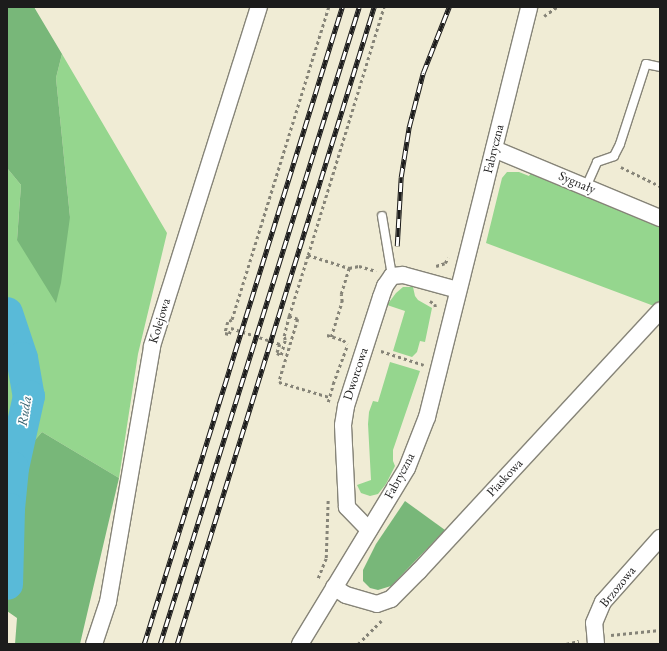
<!DOCTYPE html>
<html>
<head>
<meta charset="utf-8">
<style>
	body { margin:0 }
	#map { position:relative; width:667px; height:651px; overflow:hidden; background:#f0ecd5; font-family:"EB Garamond",serif }
	div>[style] { position:absolute }
	[style*='--x'] { left:calc(var(--x)*1px); top:calc(var(--y)*1px); width:calc(var(--w)*1px); rotate:calc(var(--a)*1deg) }
	.green>* { inset:0; background:#95d68e }
	.forest>* { inset:0; background:#78b779 }
	.river>* { height:32px; margin:-16px; padding:0 16px; transform-origin:16px; border-radius:16px; background:#59bad8 }
	.path>* { height:2.5px; margin-top:-1.25px; transform-origin:0; background:repeating-linear-gradient(90deg,#868478 0 3px,transparent 0 6px) }
	.roads { filter:drop-shadow(1px 0 #868478) drop-shadow(-1px 0 #868478) drop-shadow(0 1px #868478) drop-shadow(0 -1px #868478) }
	.service>* { height:8px; margin:-4px; padding:0 4px; transform-origin:4px; border-radius:4px; background:#fff }
	.minor>* { height:16px; margin:-8px; padding:0 8px; transform-origin:8px; border-radius:8px; background:#fff }
	.rail>* { height:4.5px; margin-top:-2.25px; transform-origin:0; background:repeating-linear-gradient(90deg,#fff 0 9px,#1c1c1c 0 18px); box-sizing:border-box; border-block:1px solid #1c1c1c }
	span { translate:-50% -50%; white-space:nowrap; text-align:center; line-height:1.15; -webkit-text-stroke:3.5px #fff; paint-order:stroke }
	.street-label { font-size:13px; color:#1c1c1c }
	.water-label { font-size:14px; color:#376371; font-style:italic }
	.frame { position:absolute; inset:0; border:8px solid #1c1c1c; pointer-events:none }
</style>
</head>
<body>
<div id="map">
	<div class="green">
		<i style="clip-path:polygon(62px 54px,167px 233px,138px 354px,119px 478px,42px 432px,7px 472px,7px 168px,21px 185px,17px 240px,70px 217px,56px 78px)"></i>
		<i style="clip-path:polygon(532px 171px,660px 226px,660px 300px,654px 306px,486px 243px,502px 178px,507px 172px,519px 172px,529px 176px)"></i>
		<i style="clip-path:polygon(403px 287px,413px 287px,415px 296px,418px 300px,432px 308px,425px 342px,420px 341px,417px 352px,412px 357px,393px 351px,405px 311px,387px 305px,396px 293px)"></i>
		<i style="clip-path:polygon(390px 362px,420px 371px,393px 450px,393px 461px,395px 466px,386px 484px,378px 494px,370px 496px,361px 493px,357px 485px,371px 480px,368px 424px,369px 412px,373px 401px,378px 402px)"></i>
	</div>
	<div class="forest">
		<i style="clip-path:polygon(7px 7px,34px 7px,62px 54px,56px 78px,70px 217px,61px 283px,56px 303px,17px 240px,21px 185px,7px 168px)"></i>
		<i style="clip-path:polygon(42px 432px,119px 478px,80px 644px,15px 644px,17px 618px,7px 611px,7px 472px)"></i>
		<i style="clip-path:polygon(405px 501px,445px 530px,391px 586px,378px 590px,370px 588px,363px 581px,363px 570px,376px 544px)"></i>
	</div>
	<div class="river">
		<i style="--x:7;--y:313;--w:47;--a:71.6"></i>
		<i style="--x:22;--y:358;--w:39;--a:80"></i>
		<i style="--x:29;--y:396;--w:74;--a:102.5"></i>
		<i style="--x:13;--y:468;--w:41;--a:95.6"></i>
		<i style="--x:9;--y:509;--w:75;--a:91.5"></i>
	</div>
	<div class="path">
		<i style="--x:329;--y:7;--w:328;--a:107.2"></i>
		<i style="--x:232;--y:320;--w:4;--a:153"></i>
		<i style="--x:228;--y:322;--w:11;--a:105"></i>
		<i style="--x:225;--y:333;--w:4;--a:14"></i>
		<i style="--x:229;--y:334;--w:6;--a:-72"></i>
		<i style="--x:231;--y:328;--w:52;--a:18.1"></i>
		<i style="--x:280;--y:344;--w:9;--a:108"></i>
		<i style="--x:277;--y:353;--w:4;--a:27"></i>
		<i style="--x:281;--y:355;--w:16;--a:-75"></i>
		<i style="--x:285;--y:340;--w:4;--a:-104"></i>
		<i style="--x:284;--y:336;--w:21;--a:-76"></i>
		<i style="--x:289;--y:316;--w:64;--a:-72.7"></i>
		<i style="--x:308;--y:255;--w:43;--a:17.6"></i>
		<i style="--x:349;--y:268;--w:10;--a:-11"></i>
		<i style="--x:359;--y:266;--w:18;--a:16"></i>
		<i style="--x:544;--y:16;--w:16;--a:-35"></i>
		<i style="--x:621;--y:167;--w:43;--a:26"></i>
		<i style="--x:308;--y:255;--w:259;--a:-73"></i>
		<i style="--x:436;--y:266;--w:9;--a:-18"></i>
		<i style="--x:445;--y:263;--w:6;--a:-59"></i>
		<i style="--x:430;--y:301;--w:6;--a:31"></i>
		<i style="--x:435;--y:304;--w:5;--a:79"></i>
		<i style="--x:289;--y:316;--w:9;--a:18"></i>
		<i style="--x:298;--y:319;--w:66;--a:106.8"></i>
		<i style="--x:279;--y:382;--w:52;--a:16.7"></i>
		<i style="--x:327;--y:335;--w:17;--a:17"></i>
		<i style="--x:343;--y:340;--w:6;--a:39"></i>
		<i style="--x:331;--y:337;--w:37;--a:-73"></i>
		<i style="--x:342;--y:302;--w:8;--a:-97"></i>
		<i style="--x:341;--y:294;--w:27;--a:-73"></i>
		<i style="--x:381;--y:351;--w:45;--a:18"></i>
		<i style="--x:328;--y:402;--w:19;--a:-74"></i>
		<i style="--x:333;--y:384;--w:40;--a:-69.8"></i>
		<i style="--x:318;--y:578;--w:22;--a:-68"></i>
		<i style="--x:326;--y:558;--w:60;--a:-88.1"></i>
		<i style="--x:611;--y:635;--w:49;--a:-5.8"></i>
		<i style="--x:358;--y:644;--w:33;--a:-45"></i>
		<i style="--x:566;--y:644;--w:13;--a:-13"></i>
	</div>
	<div class="roads">
		<div class="service">
			<i style="--x:586;--y:187;--w:27;--a:-66"></i>
			<i style="--x:597;--y:162;--w:18;--a:-19"></i>
			<i style="--x:614;--y:156;--w:13;--a:-63"></i>
			<i style="--x:620;--y:144;--w:84;--a:-72"></i>
			<i style="--x:646;--y:64;--w:14;--a:12"></i>
			<i style="--x:382;--y:216;--w:61;--a:80.5"></i>
		</div>
		<div class="minor">
			<i style="--x:494;--y:149;--w:180;--a:22.6"></i>
			<i style="--x:369;--y:530;--w:32;--a:-134"></i>
			<i style="--x:347;--y:507;--w:82;--a:-92.8"></i>
			<i style="--x:343;--y:425;--w:19;--a:-81"></i>
			<i style="--x:346;--y:406;--w:114;--a:-72.2"></i>
			<i style="--x:381;--y:297;--w:12;--a:-70"></i>
			<i style="--x:385;--y:286;--w:12;--a:-55"></i>
			<i style="--x:392;--y:276;--w:11;--a:-5"></i>
			<i style="--x:403;--y:275;--w:57;--a:15.3"></i>
			<i style="--x:334;--y:587;--w:14;--a:34"></i>
			<i style="--x:346;--y:595;--w:32;--a:16"></i>
			<i style="--x:377;--y:604;--w:15;--a:-20"></i>
			<i style="--x:391;--y:599;--w:40;--a:-45"></i>
			<i style="--x:419;--y:571;--w:355;--a:-47.2"></i>
			<i style="--x:94;--y:644;--w:44;--a:-71.6"></i>
			<i style="--x:108;--y:602;--w:260;--a:-80.2"></i>
			<i style="--x:152;--y:346;--w:355;--a:-72.5"></i>
			<i style="--x:300;--y:644;--w:206;--a:-58.7"></i>
			<i style="--x:407;--y:468;--w:55;--a:-68.6"></i>
			<i style="--x:427;--y:417;--w:422;--a:-76"></i>
			<i style="--x:596;--y:644;--w:21;--a:-95"></i>
			<i style="--x:594;--y:623;--w:23;--a:-67"></i>
			<i style="--x:603;--y:602;--w:86;--a:-48.3"></i>
		</div>
	</div>
	<div class="rail">
		<i style="--x:397;--y:246;--w:69;--a:-86.7"></i>
		<i style="--x:401;--y:177;--w:51;--a:-80.9"></i>
		<i style="--x:409;--y:127;--w:56;--a:-75.5"></i>
		<i style="--x:423;--y:73;--w:71;--a:-68.5"></i>
		<i style="--x:144;--y:644;--w:667;--a:-72.73"></i>
		<i style="--x:160;--y:644;--w:667;--a:-72.65"></i>
		<i style="--x:177;--y:644;--w:667;--a:-72.82"></i>
	</div>
	<div class="street-label">
		<span style="left:494px;top:149px;rotate:-76deg">Fabryczna</span>
		<span style="left:577px;top:183px;rotate:23deg">Sygnały</span>
		<span style="left:160px;top:321px;rotate:-73deg">Kolejowa</span>
		<span style="left:356px;top:374px;rotate:-72deg">Dworcowa</span>
		<span style="left:400px;top:476px;rotate:-62deg">Fabryczna</span>
		<span style="left:505px;top:478px;rotate:-47deg">Piaskowa</span>
		<span style="left:618px;top:587px;rotate:-51deg">Brzozowa</span>
	</div>
	<div class="water-label">
		<span style="left:24px;top:411px;rotate:-81deg">Ruda</span>
	</div>
	<div class="frame"></div>
</div>
</body>
</html>
